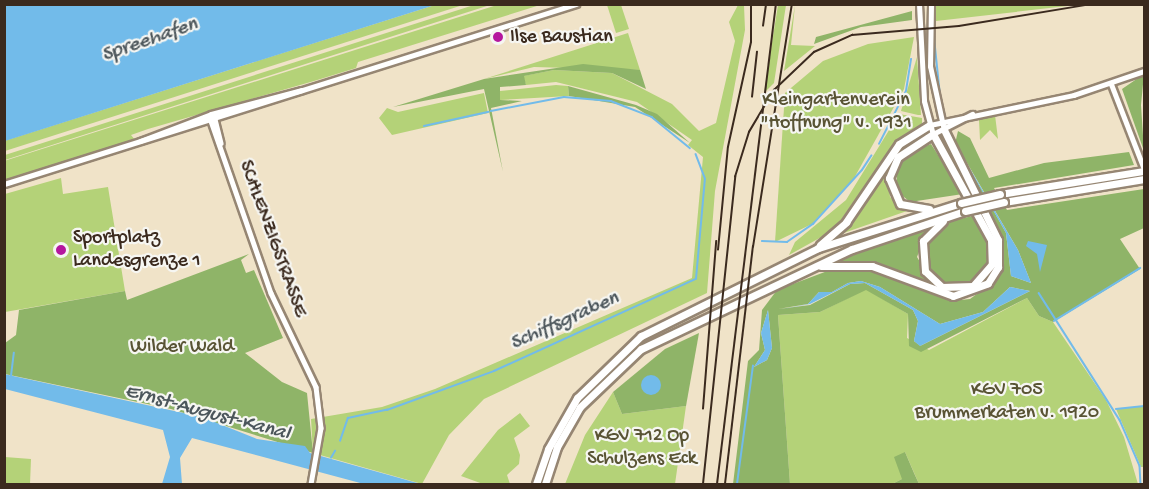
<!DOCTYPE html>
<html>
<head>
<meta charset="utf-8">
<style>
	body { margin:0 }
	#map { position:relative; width:1149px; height:489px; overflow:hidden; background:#f0e3c8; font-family:"Gochi Hand",sans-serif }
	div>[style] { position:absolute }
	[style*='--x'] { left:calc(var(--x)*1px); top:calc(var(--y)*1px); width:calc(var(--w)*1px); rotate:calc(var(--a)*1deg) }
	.green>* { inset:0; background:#b4d278 }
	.forest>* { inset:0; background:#8fb468 }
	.water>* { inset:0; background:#72bbea }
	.round { border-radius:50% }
	.stream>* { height:1.5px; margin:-0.75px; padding:0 0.75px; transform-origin:0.75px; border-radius:0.75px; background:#72bbea }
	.roads { filter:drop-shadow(2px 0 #968673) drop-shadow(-2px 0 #968673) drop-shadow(0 2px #968673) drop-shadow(0 -2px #968673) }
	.minor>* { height:4.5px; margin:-2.25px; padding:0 2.25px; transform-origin:2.25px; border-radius:2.25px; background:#fff }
	.major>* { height:5px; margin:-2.5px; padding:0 2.5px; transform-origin:2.5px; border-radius:2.5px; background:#fff }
	.highway>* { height:7px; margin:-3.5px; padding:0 3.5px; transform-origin:3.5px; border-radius:3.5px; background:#fff }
	.tram>* { height:1.5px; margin:-0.75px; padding:0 0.75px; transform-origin:0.75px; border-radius:0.75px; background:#3b2a1e }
	.rail>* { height:1.5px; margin:-0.75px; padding:0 0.75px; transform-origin:0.75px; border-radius:0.75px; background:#3b2a1e }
	.bridges { filter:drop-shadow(2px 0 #968673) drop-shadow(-2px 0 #968673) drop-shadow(0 2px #968673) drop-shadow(0 -2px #968673) }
	.highway-bridge>* { height:7px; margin:-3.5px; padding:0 3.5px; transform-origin:3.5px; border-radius:3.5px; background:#fff }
	.dots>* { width:16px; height:16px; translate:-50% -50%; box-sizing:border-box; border:3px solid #f6f6f2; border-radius:50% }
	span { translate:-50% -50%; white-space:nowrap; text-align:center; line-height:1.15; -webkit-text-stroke:4.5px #f6f6f2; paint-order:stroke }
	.poi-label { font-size:20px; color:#3b2a1e }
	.left { translate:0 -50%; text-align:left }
	.park-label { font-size:20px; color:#595434 }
	.street-label { font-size:20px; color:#3b2a1e }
	.water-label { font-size:21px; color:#4c565b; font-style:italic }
	.frame { position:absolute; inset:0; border:6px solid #3b2a1e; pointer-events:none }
</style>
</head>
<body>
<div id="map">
	<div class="green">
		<i style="clip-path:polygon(477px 4px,490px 5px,5px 160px,5px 155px)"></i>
		<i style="clip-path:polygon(435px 5px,463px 5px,5px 151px,4px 141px)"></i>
		<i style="clip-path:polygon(497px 5px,540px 5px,358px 62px,356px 68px,314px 81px,148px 129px,131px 135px,135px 140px,5px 181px,4px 161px)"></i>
		<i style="clip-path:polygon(607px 5px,621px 5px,629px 29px,616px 33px)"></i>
		<i style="clip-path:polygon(738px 5px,744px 5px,745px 30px,715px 191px,707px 293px,484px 399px,449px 435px,422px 484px,313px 453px,311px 419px,382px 407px,435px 389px,692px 278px,703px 157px,688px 145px,692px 140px,637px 102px,556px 82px,526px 85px,523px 76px,554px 70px,612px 73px,672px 104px,699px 131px,716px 123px,735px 41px,729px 22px)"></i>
		<i style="clip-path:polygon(778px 5px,786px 5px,774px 83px,764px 93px)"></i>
		<i style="clip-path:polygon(795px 5px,791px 45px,815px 46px,784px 71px)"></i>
		<i style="clip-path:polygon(936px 5px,1075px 4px,1076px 5px,936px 21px)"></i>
		<i style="clip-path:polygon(628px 33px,640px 70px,534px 67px,484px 79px)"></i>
		<i style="clip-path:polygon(914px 37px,904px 89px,853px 180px,812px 224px,775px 242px,785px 93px,823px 61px,868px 44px)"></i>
		<i style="clip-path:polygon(917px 57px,921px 115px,918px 115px,901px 111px)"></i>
		<i style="clip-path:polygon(556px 85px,568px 86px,569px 96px,500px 100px,500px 91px)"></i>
		<i style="clip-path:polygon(484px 93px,488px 113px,392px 135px,379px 118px,387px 108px,398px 112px)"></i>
		<i style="clip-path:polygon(899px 114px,922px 118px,922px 126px,889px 151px,834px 230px,789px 255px,795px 242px,846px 200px)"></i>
		<i style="clip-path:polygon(995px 115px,998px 139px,990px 130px,980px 140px,979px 120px)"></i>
		<i style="clip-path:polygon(887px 166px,890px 197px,907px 211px,835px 236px)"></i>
		<i style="clip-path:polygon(61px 178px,63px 194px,108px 187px,125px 291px,5px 312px,5px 194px)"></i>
		<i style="clip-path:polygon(866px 289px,908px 314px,907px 338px,929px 350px,1027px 298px,1039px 316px,1053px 322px,1106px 400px,1124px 437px,1138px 484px,919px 484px,905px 452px,902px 479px,892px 484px,790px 484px,778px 315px,820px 312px)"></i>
		<i style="clip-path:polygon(613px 392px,622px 414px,686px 406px,675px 484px,565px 484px,585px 435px)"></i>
		<i style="clip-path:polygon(1144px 406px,1144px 467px,1141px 467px,1116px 409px)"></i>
		<i style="clip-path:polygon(520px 413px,530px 426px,514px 438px,520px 455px,519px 464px,507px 475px,510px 484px,483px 484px,461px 476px,498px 430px)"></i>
		<i style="clip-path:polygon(5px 457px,31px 459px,30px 484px,5px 484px)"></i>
	</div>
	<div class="forest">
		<i style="clip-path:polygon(912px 11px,912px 20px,861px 27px,814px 44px,816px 37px)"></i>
		<i style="clip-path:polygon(583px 64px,640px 70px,646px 89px,612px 73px,554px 70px,524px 76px,526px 85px,500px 87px,500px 100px,522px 101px,491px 108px,503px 172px,484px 89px,393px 107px,484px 79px)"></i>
		<i style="clip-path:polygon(1144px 74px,1141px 105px,1144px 151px,1122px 89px)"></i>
		<i style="clip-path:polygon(568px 86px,636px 105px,657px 114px,690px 143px,635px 107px,569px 96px)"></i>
		<i style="clip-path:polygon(evenodd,958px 131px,970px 138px,989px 178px,1044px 163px,1129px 152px,1134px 165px,994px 188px,1007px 210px,1144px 189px,1144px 228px,1120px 239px,1140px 269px,1053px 322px,1039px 316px,1027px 298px,921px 352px,909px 346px,908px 314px,866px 290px,820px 312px,778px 315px,790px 484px,733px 484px,748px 361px,759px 350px,762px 310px,777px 290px,838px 267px,883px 273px,951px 301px,970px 299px,996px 280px,1003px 260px,1002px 236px,954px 148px,958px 131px,953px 139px,1018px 250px,1031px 283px,1011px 276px,1006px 233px,953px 139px,958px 131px,861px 281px,880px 287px,940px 324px,983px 312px,1010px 287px,1030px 291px,920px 346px,914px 341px,918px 321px,913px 310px,865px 283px,850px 284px,810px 305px,778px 309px,808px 304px,819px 292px,832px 292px,848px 283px,861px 281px,958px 131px,768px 310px,772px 348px,767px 360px,754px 367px,765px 350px,761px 333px,768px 310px)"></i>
		<i style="clip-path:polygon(931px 144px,963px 194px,910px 202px,898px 192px,896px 170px,910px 152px)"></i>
		<i style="clip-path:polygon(976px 215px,989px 241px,989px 264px,972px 283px,943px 285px,928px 270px,926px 242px,944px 223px)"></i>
		<i style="clip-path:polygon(928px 227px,917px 257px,935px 287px,885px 266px,838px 261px)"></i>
		<i style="clip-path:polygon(249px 254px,241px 260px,246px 273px,254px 270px,283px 338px,245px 353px,282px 382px,307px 393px,313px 453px,171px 409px,5px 374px,5px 343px,16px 335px,19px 310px,125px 291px,127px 300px)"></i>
		<i style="clip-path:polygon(699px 333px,686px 406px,622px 414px,613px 392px,665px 349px)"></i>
		<i style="clip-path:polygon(905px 452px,914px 473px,919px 484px,892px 484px,902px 479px,894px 457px)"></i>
	</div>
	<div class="water">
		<i style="clip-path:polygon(5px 4px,435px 4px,435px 5px,5px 141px)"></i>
		<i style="clip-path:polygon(953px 140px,1018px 250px,1031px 283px,1011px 276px,1006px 233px)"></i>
		<i style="clip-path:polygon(1028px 241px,1047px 245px,1040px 272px,1037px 254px,1026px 246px)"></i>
		<i style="clip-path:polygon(861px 281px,880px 287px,940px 324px,983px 312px,1010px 287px,1030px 291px,920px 346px,914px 341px,918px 321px,913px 310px,865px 283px,850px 284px,810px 304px,778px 310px,808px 304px,819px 292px,832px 292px,848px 283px)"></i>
		<i style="clip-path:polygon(768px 310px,772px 348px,767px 360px,754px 367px,765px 350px,761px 333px)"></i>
		<i style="clip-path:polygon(4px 374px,202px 417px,257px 439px,305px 446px,310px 453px,421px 484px,364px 484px,192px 438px,180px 458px,182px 484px,162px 484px,170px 457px,163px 430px,5px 389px)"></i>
		<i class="round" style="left:641px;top:375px;width:20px;height:20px"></i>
	</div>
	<div class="stream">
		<i style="--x:934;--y:33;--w:68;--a:84.1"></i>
		<i style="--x:491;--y:111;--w:74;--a:-10.9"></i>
		<i style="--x:564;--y:97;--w:47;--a:4.9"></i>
		<i style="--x:611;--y:101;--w:44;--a:21.3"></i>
		<i style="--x:652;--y:117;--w:49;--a:39.2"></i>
		<i style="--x:424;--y:126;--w:66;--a:-12.3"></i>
		<i style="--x:879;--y:144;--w:59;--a:-63"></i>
		<i style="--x:906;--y:91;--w:32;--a:-81"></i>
		<i style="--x:862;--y:170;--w:17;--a:-57"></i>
		<i style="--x:762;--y:241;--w:25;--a:2"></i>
		<i style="--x:787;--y:242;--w:32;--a:-35"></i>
		<i style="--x:813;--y:224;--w:72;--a:-47.8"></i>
		<i style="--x:1039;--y:293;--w:151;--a:57.5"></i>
		<i style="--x:1120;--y:420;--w:50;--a:66.5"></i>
		<i style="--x:1140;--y:466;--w:18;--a:87"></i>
		<i style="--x:1054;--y:321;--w:101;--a:-31.6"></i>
		<i style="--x:11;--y:376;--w:23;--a:-83"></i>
		<i style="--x:1116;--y:409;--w:28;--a:-6"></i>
		<i style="--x:340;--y:441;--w:24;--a:-71"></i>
		<i style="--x:348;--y:418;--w:40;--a:-12"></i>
		<i style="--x:387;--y:410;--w:114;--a:-20"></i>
		<i style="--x:494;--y:371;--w:222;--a:-24.5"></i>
		<i style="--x:696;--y:279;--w:100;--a:-84.9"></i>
		<i style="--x:705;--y:179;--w:26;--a:-111"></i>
		<i style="--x:331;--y:458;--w:8;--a:-60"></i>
		<i style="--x:737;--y:484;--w:119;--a:-82.3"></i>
	</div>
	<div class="roads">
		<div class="minor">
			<i style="--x:1111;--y:83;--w:91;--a:68.8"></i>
			<i style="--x:214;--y:115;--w:29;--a:76"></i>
			<i style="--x:210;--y:118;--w:185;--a:70.8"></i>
			<i style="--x:271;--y:293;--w:104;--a:64.4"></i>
			<i style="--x:316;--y:387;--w:41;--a:83"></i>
			<i style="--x:321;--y:428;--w:57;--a:100.1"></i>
			<i style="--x:930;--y:125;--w:147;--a:-11.8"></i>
			<i style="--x:1074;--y:95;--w:74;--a:-18.9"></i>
			<i style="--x:933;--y:134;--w:44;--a:-27.1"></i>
		</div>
		<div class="major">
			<i style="--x:919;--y:4;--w:97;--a:87"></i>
			<i style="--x:924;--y:101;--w:34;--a:75"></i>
			<i style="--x:931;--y:4;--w:62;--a:90.9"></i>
			<i style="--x:930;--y:66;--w:66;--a:77.7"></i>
			<i style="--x:140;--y:141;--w:76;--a:-20.8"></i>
			<i style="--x:211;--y:114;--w:94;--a:-14.8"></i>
			<i style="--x:4;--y:184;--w:600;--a:-17.47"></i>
		</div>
		<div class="highway">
			<i style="--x:1000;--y:194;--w:146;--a:-9.1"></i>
			<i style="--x:1004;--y:202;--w:142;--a:-9.3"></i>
			<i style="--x:929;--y:209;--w:29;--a:-170"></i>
			<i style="--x:900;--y:204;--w:28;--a:-113"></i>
			<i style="--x:889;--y:178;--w:23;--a:-67"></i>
			<i style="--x:898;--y:157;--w:42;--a:-33.3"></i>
			<i style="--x:933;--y:134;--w:121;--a:61.3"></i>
			<i style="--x:991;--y:240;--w:24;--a:88"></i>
			<i style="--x:992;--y:264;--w:29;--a:131"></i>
			<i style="--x:973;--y:286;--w:31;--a:178"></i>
			<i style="--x:942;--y:287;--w:23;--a:-137"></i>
			<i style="--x:925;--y:271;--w:30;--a:-94"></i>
			<i style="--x:923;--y:241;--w:28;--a:-45"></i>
			<i style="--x:820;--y:245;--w:35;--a:-41"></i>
			<i style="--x:846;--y:222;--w:94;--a:-55.8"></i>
			<i style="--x:899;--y:144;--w:36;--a:-32"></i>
			<i style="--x:821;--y:266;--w:51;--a:0"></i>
			<i style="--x:872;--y:266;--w:86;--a:20.3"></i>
			<i style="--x:953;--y:296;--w:37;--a:-20"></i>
			<i style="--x:988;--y:283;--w:19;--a:-58"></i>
			<i style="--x:998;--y:267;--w:27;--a:-90"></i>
			<i style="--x:998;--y:240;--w:123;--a:-116.1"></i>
			<i style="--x:536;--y:484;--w:37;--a:-71"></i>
			<i style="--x:548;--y:449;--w:59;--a:-60.4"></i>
			<i style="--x:577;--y:398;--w:89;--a:-44.1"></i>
			<i style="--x:641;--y:336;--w:198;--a:-26.4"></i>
			<i style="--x:818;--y:248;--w:150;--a:-17.5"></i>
			<i style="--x:545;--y:484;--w:39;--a:-72"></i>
			<i style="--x:557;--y:447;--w:46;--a:-60.1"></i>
			<i style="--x:580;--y:407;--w:84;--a:-43.6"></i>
			<i style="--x:641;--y:349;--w:233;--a:-25.4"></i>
			<i style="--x:852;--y:249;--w:119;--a:-18.6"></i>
		</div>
	</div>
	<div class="tram">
		<i style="--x:725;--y:484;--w:239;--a:-83.3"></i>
		<i style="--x:753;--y:247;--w:246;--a:-80.9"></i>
	</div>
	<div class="rail">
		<i style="--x:763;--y:26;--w:22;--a:-82"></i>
		<i style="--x:752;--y:97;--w:45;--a:-83.7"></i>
		<i style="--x:718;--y:250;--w:103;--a:-84.5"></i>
		<i style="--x:728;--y:147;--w:107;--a:-77.6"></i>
		<i style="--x:751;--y:42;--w:38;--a:-90"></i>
		<i style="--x:703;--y:409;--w:168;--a:-85.5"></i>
		<i style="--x:703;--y:484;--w:309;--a:-84"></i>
		<i style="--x:735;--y:177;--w:47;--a:-72.7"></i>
		<i style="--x:749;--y:132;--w:49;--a:-59.2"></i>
		<i style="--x:774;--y:90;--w:55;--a:-43.5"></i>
		<i style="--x:814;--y:52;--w:42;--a:-24.1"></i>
		<i style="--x:852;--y:35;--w:107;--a:-4.8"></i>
		<i style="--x:959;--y:26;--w:135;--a:-9.4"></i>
		<i style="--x:717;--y:484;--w:484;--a:-83"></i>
	</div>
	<div class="bridges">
		<div class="highway-bridge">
			<i style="--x:961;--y:203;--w:40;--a:-13"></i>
			<i style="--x:965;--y:211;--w:40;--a:-13"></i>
		</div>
	</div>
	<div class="dots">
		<i style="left:498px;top:37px;background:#b5179e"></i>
		<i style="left:61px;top:250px;background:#b5179e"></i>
	</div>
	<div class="poi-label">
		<span class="left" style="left:510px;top:37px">Ilse Baustian</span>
		<span class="left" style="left:73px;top:250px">Sportplatz<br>Landesgrenze 1</span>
	</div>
	<div class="park-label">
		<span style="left:836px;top:112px">Kleingartenverein<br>"Hoffnung" v. 1931</span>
		<span style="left:182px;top:347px">Wilder Wald</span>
		<span style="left:1007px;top:402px">KGV 705<br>Brummerkaten v. 1920</span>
		<span style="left:642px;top:448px">KGV 712 Op<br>Schulzens Eck</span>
	</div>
	<div class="street-label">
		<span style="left:272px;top:239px;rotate:70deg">SCHLENZIGSTRASSE</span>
	</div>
	<div class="water-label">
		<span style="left:150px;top:41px;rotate:-19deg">Spreehafen</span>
		<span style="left:565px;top:322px;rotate:-24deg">Schiffsgraben</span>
		<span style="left:207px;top:414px;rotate:15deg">Ernst-August-Kanal</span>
	</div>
	<div class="frame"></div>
</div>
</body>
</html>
